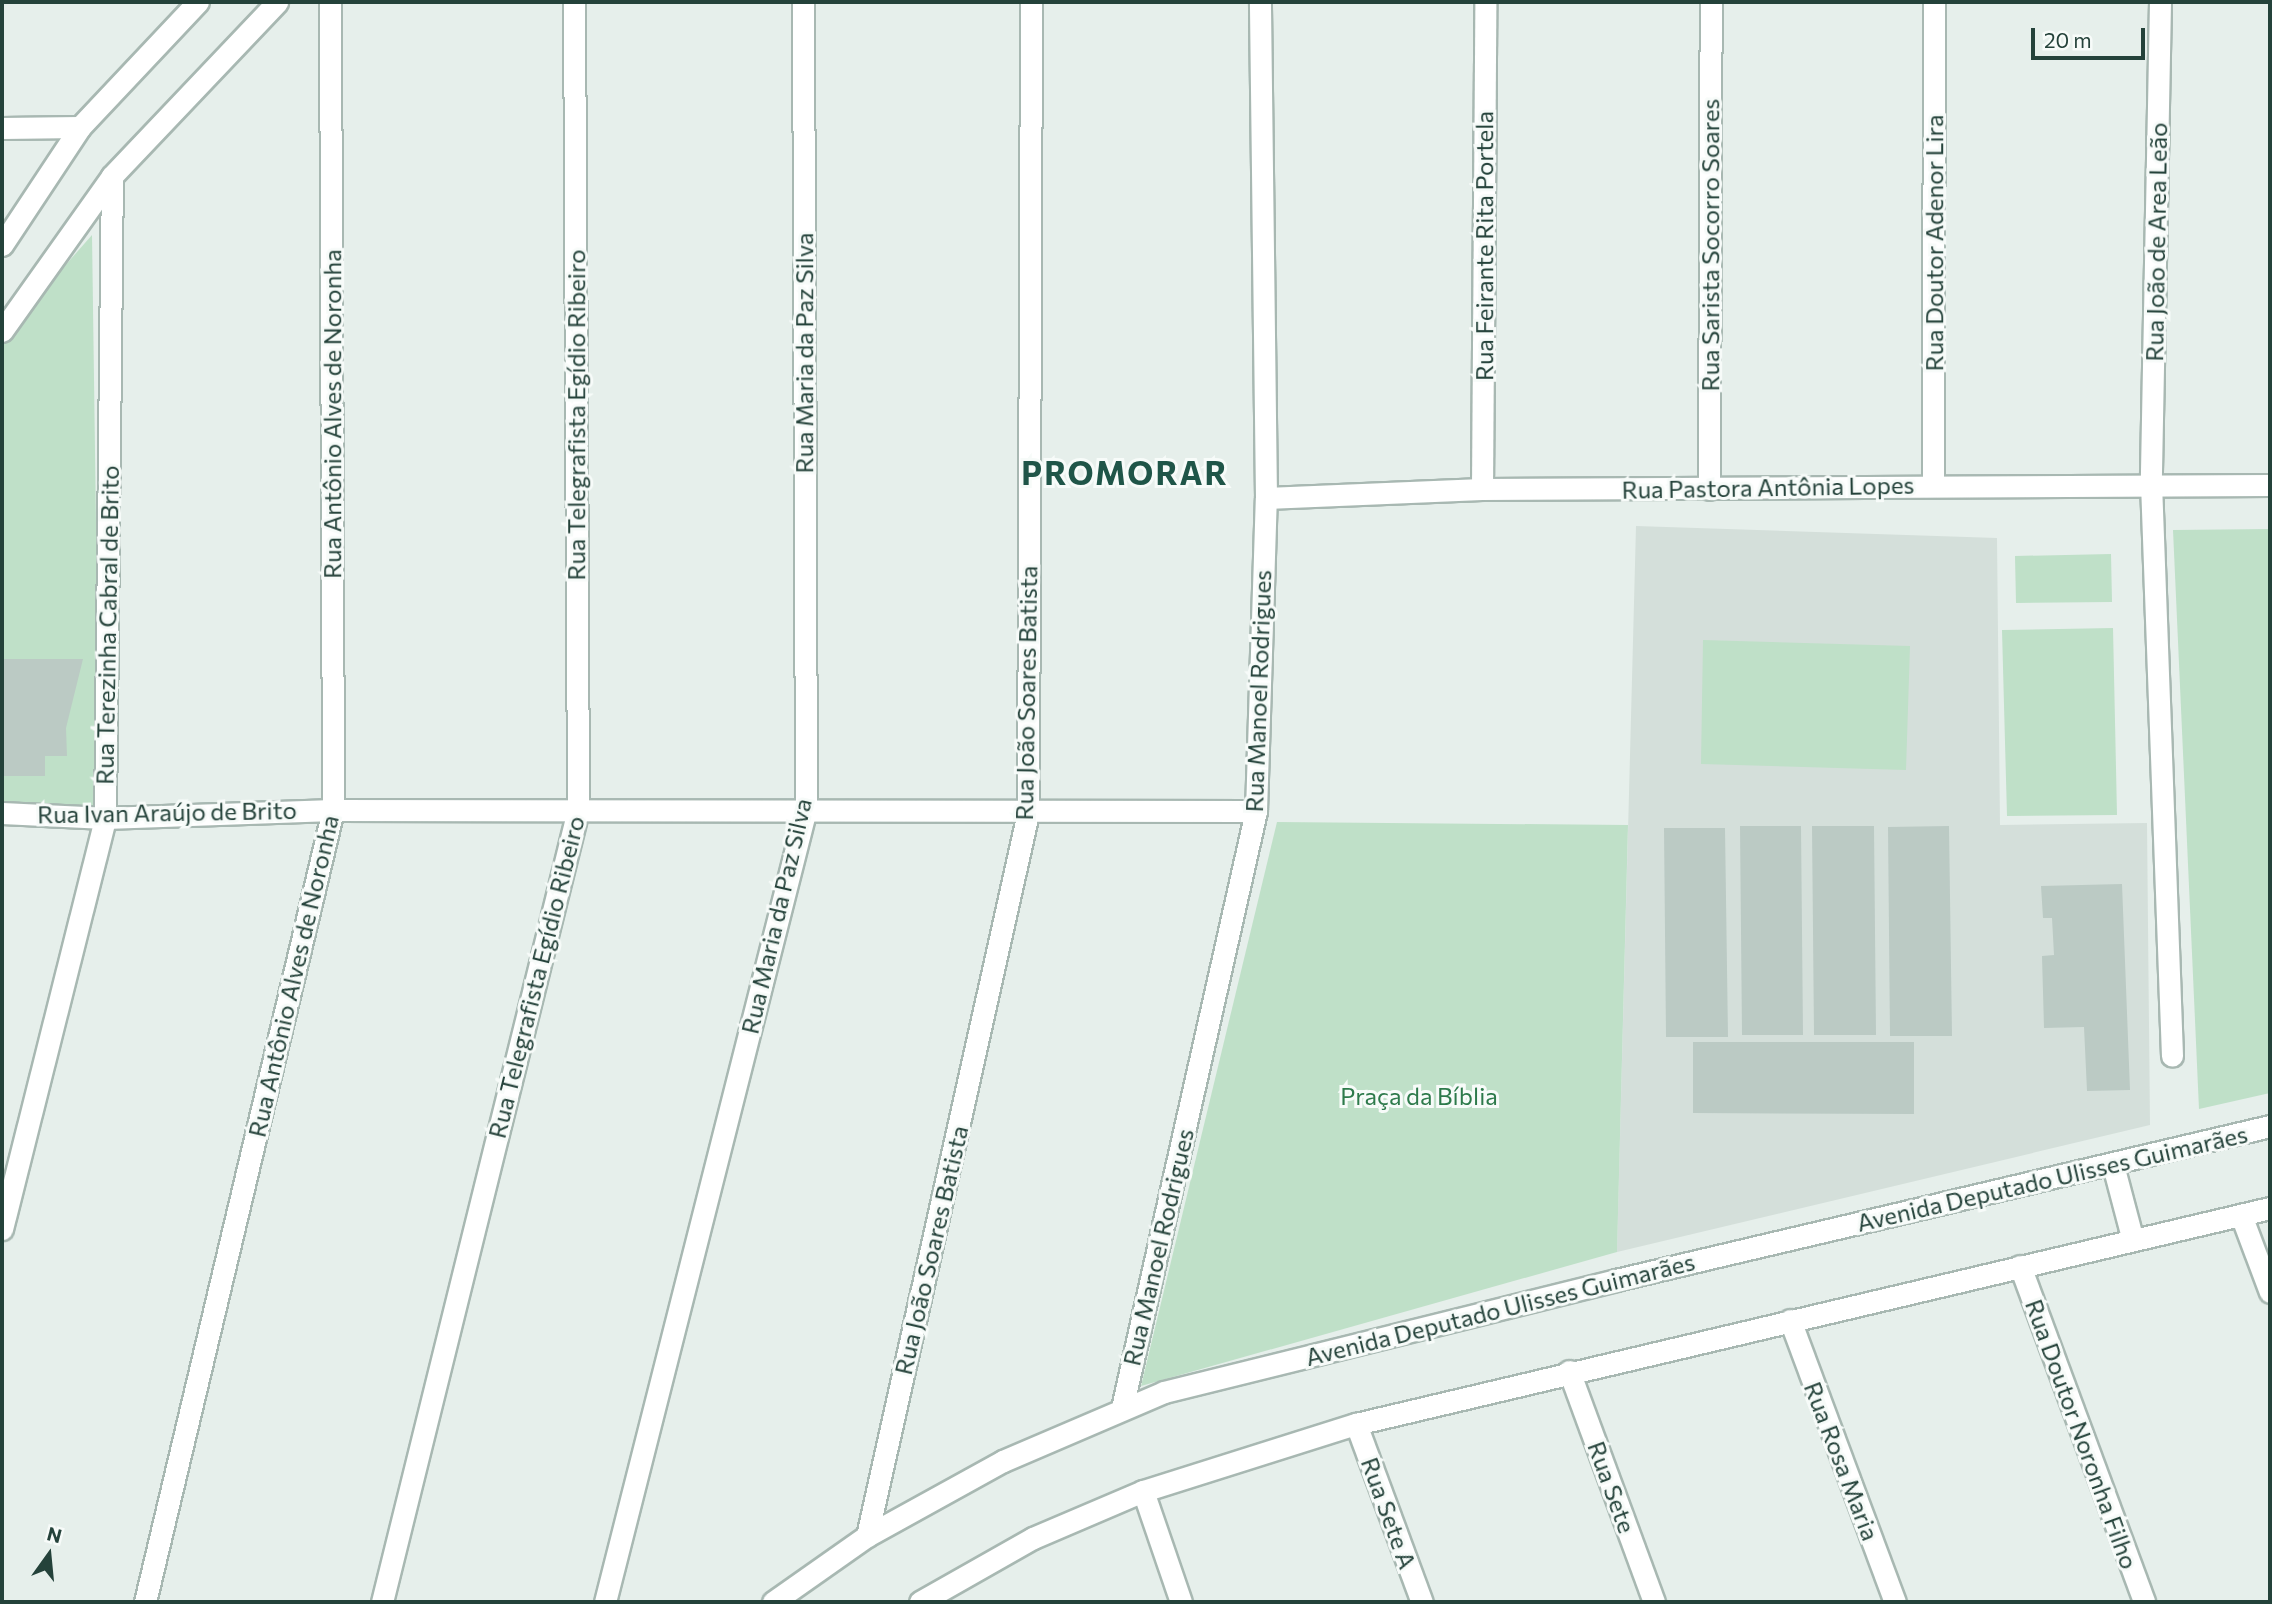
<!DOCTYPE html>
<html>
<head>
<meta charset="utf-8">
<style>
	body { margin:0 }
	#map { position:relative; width:2272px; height:1604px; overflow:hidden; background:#e6efeb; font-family:Commissioner,sans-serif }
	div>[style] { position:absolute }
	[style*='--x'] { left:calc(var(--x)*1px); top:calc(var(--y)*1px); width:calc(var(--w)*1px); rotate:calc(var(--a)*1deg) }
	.built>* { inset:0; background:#d4dfda }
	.green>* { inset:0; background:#bfe0c8 }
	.building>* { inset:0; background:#bbcac4 }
	.roads { filter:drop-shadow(2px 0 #a8b8b2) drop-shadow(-2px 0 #a8b8b2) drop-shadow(0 2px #a8b8b2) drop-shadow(0 -2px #a8b8b2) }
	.minor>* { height:21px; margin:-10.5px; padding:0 10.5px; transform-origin:10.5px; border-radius:10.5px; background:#fff }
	span { translate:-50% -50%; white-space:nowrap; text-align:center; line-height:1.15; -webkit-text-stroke:6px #f7fbf9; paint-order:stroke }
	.street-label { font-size:24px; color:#24423a }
	.park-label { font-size:24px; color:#2d7a4b }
	.district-label { font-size:32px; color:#1f5548; font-weight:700; letter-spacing:2px }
	.frame { position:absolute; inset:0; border:4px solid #24423a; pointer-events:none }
	.north { position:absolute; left:14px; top:1520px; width:70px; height:70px; -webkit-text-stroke:5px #f7fbf9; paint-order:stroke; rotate:15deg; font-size:19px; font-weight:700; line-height:28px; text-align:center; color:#24423a }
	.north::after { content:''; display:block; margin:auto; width:24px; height:32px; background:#24423a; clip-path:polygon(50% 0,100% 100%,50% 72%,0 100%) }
	.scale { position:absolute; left:2031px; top:28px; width:114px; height:32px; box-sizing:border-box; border:4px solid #24423a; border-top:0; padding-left:9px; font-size:21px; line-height:24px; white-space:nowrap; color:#24423a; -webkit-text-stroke:5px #f7fbf9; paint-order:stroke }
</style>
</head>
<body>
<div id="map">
	<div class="built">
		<i style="clip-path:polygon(1636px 526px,1997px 538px,2000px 825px,2147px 823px,2150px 1125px,1617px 1252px)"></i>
	</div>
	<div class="green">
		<i style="clip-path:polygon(92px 235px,100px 811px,2px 805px,2px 337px)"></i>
		<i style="clip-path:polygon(2270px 529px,2270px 1093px,2199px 1109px,2173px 530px)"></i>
		<i style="clip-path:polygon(2111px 554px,2112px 602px,2016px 603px,2015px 556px)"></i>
		<i style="clip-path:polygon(2113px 628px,2117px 815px,2007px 816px,2002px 630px)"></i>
		<i style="clip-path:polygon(1703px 640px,1910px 646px,1906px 770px,1701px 764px)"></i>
		<i style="clip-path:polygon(1277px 822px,1628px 825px,1617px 1252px,1141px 1386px)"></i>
	</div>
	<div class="building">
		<i style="clip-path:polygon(2px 659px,83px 659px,66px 728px,67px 756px,45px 756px,45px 776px,2px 776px)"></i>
		<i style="clip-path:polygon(1740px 826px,1801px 826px,1803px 1035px,1742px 1035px)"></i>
		<i style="clip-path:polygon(1812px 826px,1874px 826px,1876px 1035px,1814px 1035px)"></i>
		<i style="clip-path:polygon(1949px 826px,1952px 1036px,1890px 1036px,1888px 827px)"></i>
		<i style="clip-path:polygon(1664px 828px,1725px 828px,1728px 1037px,1666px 1037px)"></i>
		<i style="clip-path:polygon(2122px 884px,2130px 1090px,2087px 1091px,2084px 1027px,2044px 1028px,2042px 956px,2054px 955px,2052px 918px,2043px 918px,2041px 886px)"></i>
		<i style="clip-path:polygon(1693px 1042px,1914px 1042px,1914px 1114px,1693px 1113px)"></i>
	</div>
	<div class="roads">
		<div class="minor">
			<i style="--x:2160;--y:2;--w:481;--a:91.1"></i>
			<i style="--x:2151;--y:483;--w:573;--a:87.9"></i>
			<i style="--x:2;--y:128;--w:78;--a:-0.7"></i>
			<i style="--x:2;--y:245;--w:141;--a:-56.5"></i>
			<i style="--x:80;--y:127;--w:172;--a:-46.7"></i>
			<i style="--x:2;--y:331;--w:190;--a:-54.6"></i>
			<i style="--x:112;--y:176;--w:240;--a:-46.5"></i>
			<i style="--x:1933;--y:485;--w:483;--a:-89.9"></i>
			<i style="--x:1482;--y:489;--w:487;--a:-89.6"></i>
			<i style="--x:1709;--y:489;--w:487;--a:-89.8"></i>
			<i style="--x:1266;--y:498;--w:216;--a:-2.4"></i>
			<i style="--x:1482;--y:489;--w:788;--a:-0.29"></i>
			<i style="--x:2;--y:813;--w:103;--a:2.8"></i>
			<i style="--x:105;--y:818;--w:228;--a:-2"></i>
			<i style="--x:333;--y:810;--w:923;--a:0.06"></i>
			<i style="--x:2113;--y:1165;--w:74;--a:75.2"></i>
			<i style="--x:2241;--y:1215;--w:82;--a:69.4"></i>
			<i style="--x:2;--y:1229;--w:424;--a:-75.9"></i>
			<i style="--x:105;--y:818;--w:642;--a:-89.38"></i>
			<i style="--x:2020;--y:1266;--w:358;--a:69.7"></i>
			<i style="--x:1790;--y:1320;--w:301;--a:69.6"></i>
			<i style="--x:1569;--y:1371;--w:246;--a:69.8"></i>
			<i style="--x:1122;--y:1408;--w:612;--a:-77.35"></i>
			<i style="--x:1256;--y:811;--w:313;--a:-88.2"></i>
			<i style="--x:1266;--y:498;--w:496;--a:-90.7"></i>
			<i style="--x:1356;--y:1424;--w:190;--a:69.7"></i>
			<i style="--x:1143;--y:1491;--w:117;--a:71.1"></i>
			<i style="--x:867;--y:1536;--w:741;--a:-77.45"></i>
			<i style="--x:1028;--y:813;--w:811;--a:-89.79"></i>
			<i style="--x:145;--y:1602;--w:814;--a:-76.65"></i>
			<i style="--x:333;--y:810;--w:808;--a:-90.21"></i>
			<i style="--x:382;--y:1602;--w:816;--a:-76.1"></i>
			<i style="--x:578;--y:810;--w:808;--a:-90.28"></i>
			<i style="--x:605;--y:1602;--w:818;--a:-75.78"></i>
			<i style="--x:806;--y:809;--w:807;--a:-90.21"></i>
			<i style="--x:773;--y:1602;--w:115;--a:-35.1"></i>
			<i style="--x:867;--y:1536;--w:155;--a:-28.9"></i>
			<i style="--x:1003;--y:1461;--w:175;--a:-23.2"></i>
			<i style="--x:1164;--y:1392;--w:466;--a:-13.9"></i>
			<i style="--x:1616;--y:1280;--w:672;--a:-13.25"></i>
			<i style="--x:920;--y:1602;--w:130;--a:-29.5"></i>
			<i style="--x:1033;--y:1538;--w:120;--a:-23.1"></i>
			<i style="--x:1143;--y:1491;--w:223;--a:-17.5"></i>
			<i style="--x:1356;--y:1424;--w:939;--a:-13.3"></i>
		</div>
	</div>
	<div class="street-label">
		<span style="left:2156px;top:242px;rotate:-89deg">Rua João de Area Leão</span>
		<span style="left:1934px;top:243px;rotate:-90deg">Rua Doutor Adenor Lira</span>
		<span style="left:1710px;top:245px;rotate:-90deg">Rua Sarista Socorro Soares</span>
		<span style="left:1484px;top:246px;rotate:-90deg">Rua Feirante Rita Portela</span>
		<span style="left:804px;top:353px;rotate:-90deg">Rua Maria da Paz Silva</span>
		<span style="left:332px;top:414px;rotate:-90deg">Rua Antônio Alves de Noronha</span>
		<span style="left:576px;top:415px;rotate:-90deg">Rua Telegrafista Egídio Ribeiro</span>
		<span style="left:1768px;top:487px;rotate:-1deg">Rua Pastora Antônia Lopes</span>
		<span style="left:107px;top:625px;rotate:-89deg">Rua Terezinha Cabral de Brito</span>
		<span style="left:1258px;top:691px;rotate:-88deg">Rua Manoel Rodrigues</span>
		<span style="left:1026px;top:693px;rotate:-89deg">Rua João Soares Batista</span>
		<span style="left:167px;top:812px;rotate:-1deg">Rua Ivan Araújo de Brito</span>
		<span style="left:776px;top:916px;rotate:-77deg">Rua Maria da Paz Silva</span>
		<span style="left:293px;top:976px;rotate:-77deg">Rua Antônio Alves de Noronha</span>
		<span style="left:536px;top:977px;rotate:-76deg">Rua Telegrafista Egídio Ribeiro</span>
		<span style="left:2052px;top:1178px;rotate:-13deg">Avenida Deputado Ulisses Guimarães</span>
		<span style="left:1158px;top:1247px;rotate:-77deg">Rua Manoel Rodrigues</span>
		<span style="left:931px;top:1250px;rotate:-77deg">Rua João Soares Batista</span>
		<span style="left:1500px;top:1309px;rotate:-14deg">Avenida Deputado Ulisses Guimarães</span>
		<span style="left:2082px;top:1434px;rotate:70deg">Rua Doutor Noronha Filho</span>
		<span style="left:1842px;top:1461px;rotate:69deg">Rua Rosa Maria</span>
		<span style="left:1612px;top:1487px;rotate:70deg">Rua Sete</span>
		<span style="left:1389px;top:1513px;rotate:70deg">Rua Sete A</span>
	</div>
	<div class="park-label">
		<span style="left:1419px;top:1096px">Praça da Bíblia</span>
	</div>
	<div class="district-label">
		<span style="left:1125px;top:472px">PROMORAR</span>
	</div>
	<div class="frame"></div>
	<div class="north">N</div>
	<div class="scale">20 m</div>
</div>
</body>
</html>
